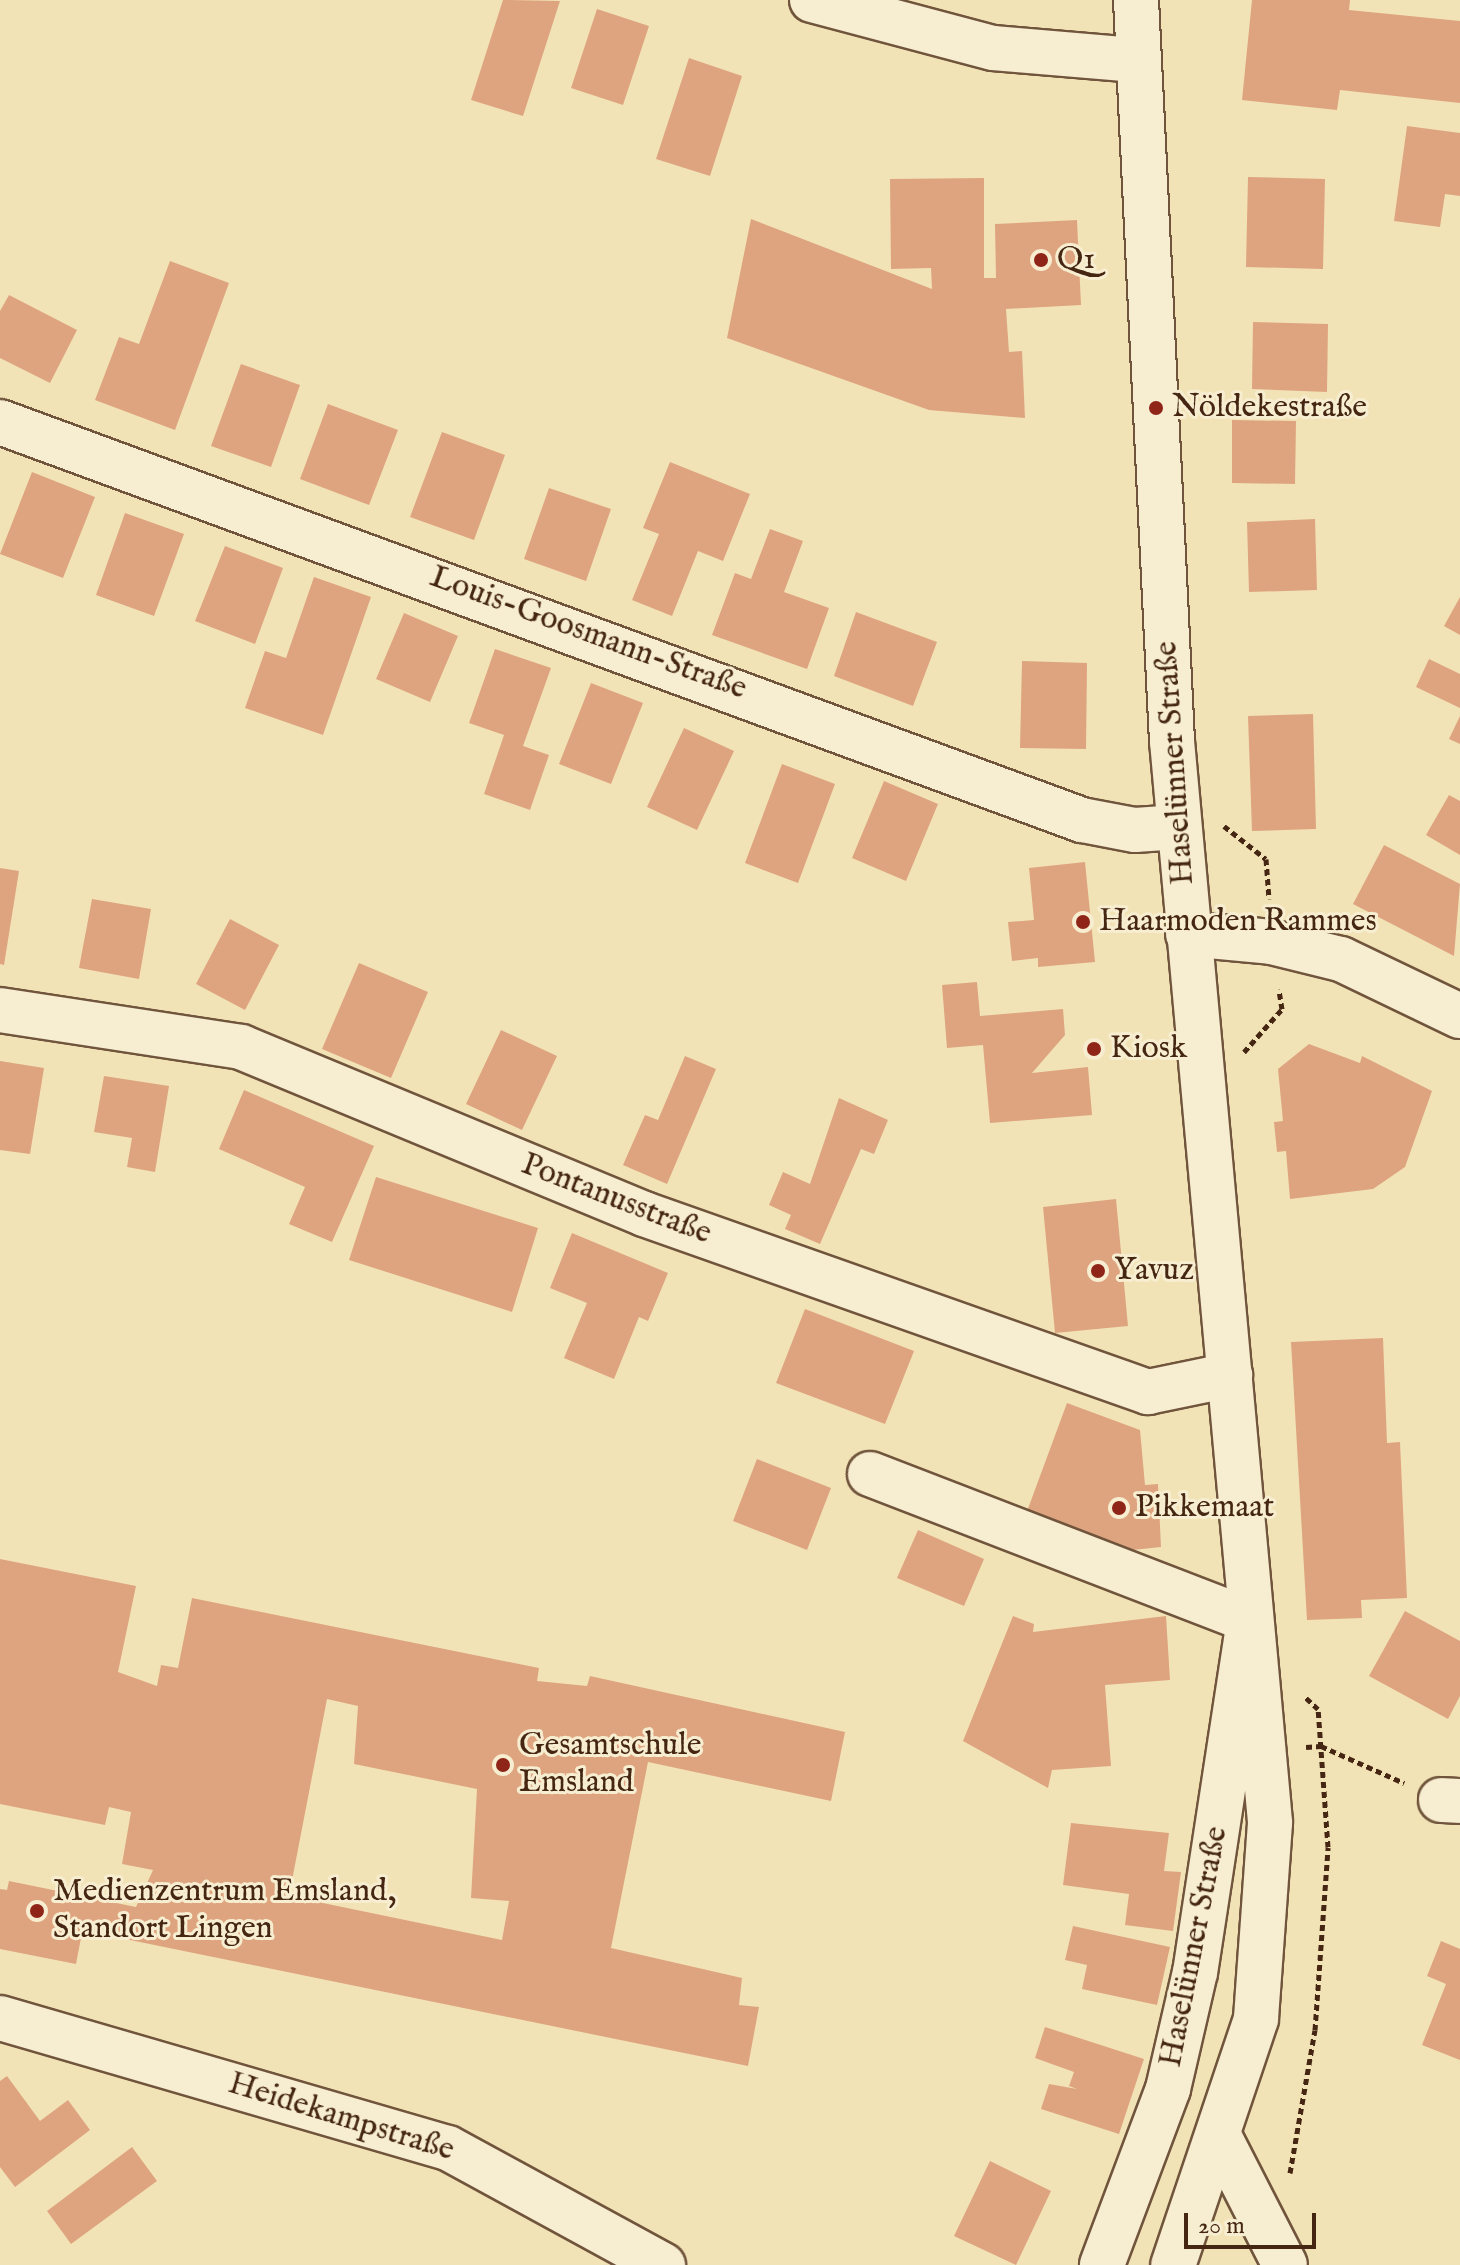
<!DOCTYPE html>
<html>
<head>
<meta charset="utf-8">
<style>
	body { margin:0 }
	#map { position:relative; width:1460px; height:2265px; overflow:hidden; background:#f2e3b7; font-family:"IM FELL English",serif }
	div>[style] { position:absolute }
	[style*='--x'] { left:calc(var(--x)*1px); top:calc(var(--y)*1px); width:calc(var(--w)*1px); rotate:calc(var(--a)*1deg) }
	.building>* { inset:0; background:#dea47f }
	.path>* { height:5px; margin-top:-2.5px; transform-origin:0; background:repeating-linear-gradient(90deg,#452613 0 6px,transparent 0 10px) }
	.roads { filter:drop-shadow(2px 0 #70553c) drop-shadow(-2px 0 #70553c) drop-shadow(0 2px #70553c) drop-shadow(0 -2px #70553c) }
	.minor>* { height:44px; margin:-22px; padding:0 22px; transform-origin:22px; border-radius:22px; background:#f7edd0 }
	.dots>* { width:22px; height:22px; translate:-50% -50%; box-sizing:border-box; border:4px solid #f7edd0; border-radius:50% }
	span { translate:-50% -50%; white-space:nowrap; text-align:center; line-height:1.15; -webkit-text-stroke:6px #f7edd0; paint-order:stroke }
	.poi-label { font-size:32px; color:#452613 }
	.left { translate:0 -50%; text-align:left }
	.street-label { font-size:32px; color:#452613 }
	.scale { position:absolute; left:1184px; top:2213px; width:132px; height:36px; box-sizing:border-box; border:4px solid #452613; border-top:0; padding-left:10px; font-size:24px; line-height:28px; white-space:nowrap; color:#452613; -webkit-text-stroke:6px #f7edd0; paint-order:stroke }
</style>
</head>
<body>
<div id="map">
	<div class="building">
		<i style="clip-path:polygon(503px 0,560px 1px,523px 116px,471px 100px)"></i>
		<i style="clip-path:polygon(1252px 0,1350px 0,1349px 10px,1460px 21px,1460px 103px,1340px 90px,1337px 110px,1242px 100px)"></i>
		<i style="clip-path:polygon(597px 9px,649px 26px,623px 105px,571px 88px)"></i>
		<i style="clip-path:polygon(689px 58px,742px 76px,710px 176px,656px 159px)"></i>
		<i style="clip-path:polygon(1407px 126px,1460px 133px,1460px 196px,1445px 194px,1440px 227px,1394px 221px)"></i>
		<i style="clip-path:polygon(1248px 177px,1325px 179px,1323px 269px,1246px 267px)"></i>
		<i style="clip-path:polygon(984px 178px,984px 278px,996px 278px,995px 224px,1077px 220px,1081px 305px,1006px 309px,1009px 352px,1022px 351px,1025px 418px,929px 410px,727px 338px,751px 219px,932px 289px,931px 268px,891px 269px,890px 179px)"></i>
		<i style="clip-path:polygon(170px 261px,229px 283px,175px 430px,95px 400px,119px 337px,139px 344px)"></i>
		<i style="clip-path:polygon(9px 295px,77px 330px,50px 383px,0 358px,0 311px)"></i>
		<i style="clip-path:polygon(1253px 322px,1328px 324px,1327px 392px,1252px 389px)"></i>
		<i style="clip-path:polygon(241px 364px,300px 385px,271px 467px,211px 446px)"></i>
		<i style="clip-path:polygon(328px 404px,398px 430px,369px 505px,300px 479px)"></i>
		<i style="clip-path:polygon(1232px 420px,1296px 421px,1295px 484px,1232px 483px)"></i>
		<i style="clip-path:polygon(442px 432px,505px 455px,474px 540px,410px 517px)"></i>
		<i style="clip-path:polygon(670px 462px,750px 494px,723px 561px,698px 551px,672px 616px,632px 600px,659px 534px,643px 528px)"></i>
		<i style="clip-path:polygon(32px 472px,95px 497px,63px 578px,0 554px)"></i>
		<i style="clip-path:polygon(549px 488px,611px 509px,586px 581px,524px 559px)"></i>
		<i style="clip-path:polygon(125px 513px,184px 534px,154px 616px,96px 595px)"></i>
		<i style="clip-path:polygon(1315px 519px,1317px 590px,1249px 592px,1247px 522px)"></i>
		<i style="clip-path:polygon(770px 529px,803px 541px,784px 592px,829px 608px,807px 669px,712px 635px,735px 573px,751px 579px)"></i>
		<i style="clip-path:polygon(225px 546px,283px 568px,255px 644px,195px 621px)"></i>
		<i style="clip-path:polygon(314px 577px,371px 597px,323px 735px,245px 708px,265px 651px,286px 658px)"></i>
		<i style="clip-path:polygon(1460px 597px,1460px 635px,1444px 626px)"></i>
		<i style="clip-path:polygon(856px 612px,937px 642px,913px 706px,834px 676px)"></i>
		<i style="clip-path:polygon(404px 613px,458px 636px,430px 702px,376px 679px)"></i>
		<i style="clip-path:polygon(495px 649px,551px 668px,523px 746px,549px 755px,530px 810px,484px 794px,504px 735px,469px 723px)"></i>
		<i style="clip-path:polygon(1429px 659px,1460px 674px,1460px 708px,1416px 687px)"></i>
		<i style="clip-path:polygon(1022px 661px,1087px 663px,1086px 749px,1020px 748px)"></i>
		<i style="clip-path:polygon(591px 683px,643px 703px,611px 784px,559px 764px)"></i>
		<i style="clip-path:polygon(1313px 714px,1316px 829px,1252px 831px,1248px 716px)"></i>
		<i style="clip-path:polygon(1460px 716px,1460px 744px,1449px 739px)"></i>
		<i style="clip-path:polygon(684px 728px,734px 751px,697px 830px,647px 807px)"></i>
		<i style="clip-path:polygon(782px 764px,835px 784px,798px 883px,745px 863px)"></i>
		<i style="clip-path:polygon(884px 781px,938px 804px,906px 881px,852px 858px)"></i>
		<i style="clip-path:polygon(1449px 795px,1460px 801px,1460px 855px,1426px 835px)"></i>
		<i style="clip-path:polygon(1384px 845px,1460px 884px,1454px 956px,1353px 904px)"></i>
		<i style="clip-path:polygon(1085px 862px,1095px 962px,1038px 967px,1038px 958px,1012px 961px,1008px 922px,1034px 920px,1029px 868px)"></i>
		<i style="clip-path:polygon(0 868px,19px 871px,4px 965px,0 964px)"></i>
		<i style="clip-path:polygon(92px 899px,151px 909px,139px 979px,79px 968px)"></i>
		<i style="clip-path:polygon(230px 919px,279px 945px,245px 1010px,196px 984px)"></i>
		<i style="clip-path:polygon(359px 963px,428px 992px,391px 1078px,322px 1049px)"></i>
		<i style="clip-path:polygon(977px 982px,980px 1016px,1063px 1009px,1065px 1035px,1032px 1073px,1088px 1067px,1092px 1115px,990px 1123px,983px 1045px,947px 1048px,942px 985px)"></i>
		<i style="clip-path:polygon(501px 1030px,557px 1056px,522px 1130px,466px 1104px)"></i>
		<i style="clip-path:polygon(1309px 1044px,1360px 1063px,1362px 1056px,1432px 1091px,1405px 1167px,1373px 1189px,1290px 1199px,1286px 1151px,1277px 1152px,1274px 1122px,1283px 1121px,1278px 1069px)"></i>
		<i style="clip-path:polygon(685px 1056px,716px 1069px,667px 1184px,623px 1165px,645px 1115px,658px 1120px)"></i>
		<i style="clip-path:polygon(0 1061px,44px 1068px,30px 1154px,0 1150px)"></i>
		<i style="clip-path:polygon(104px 1076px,169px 1086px,155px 1172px,127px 1167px,132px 1138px,94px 1132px)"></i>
		<i style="clip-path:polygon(244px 1090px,374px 1146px,332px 1242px,289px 1224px,305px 1187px,219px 1149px)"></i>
		<i style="clip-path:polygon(839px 1098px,888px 1120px,874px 1154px,861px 1149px,820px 1244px,785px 1229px,791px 1215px,769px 1205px,783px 1172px,810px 1184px)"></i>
		<i style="clip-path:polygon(376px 1177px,538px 1228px,512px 1312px,349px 1260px)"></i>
		<i style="clip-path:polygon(1116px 1199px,1128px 1326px,1055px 1333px,1043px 1207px)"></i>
		<i style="clip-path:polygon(572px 1233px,668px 1273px,648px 1321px,639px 1317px,614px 1379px,564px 1358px,587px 1303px,550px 1288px)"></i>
		<i style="clip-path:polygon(805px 1309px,914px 1351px,885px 1424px,776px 1383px)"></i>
		<i style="clip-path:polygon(1383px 1338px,1387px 1443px,1400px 1442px,1407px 1598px,1361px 1600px,1362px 1618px,1307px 1620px,1291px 1342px)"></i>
		<i style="clip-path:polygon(1067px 1403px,1140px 1430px,1145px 1485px,1158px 1484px,1161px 1547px,1123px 1551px,1026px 1514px)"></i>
		<i style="clip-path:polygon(757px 1459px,831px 1488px,807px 1550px,733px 1521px)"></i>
		<i style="clip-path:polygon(918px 1530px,984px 1559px,964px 1606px,897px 1578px)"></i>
		<i style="clip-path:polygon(evenodd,0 1559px,136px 1586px,118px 1672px,157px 1686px,161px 1665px,178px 1668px,192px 1598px,539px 1668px,537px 1681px,587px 1686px,590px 1676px,845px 1732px,831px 1801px,648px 1762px,611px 1948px,742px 1978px,739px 2005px,759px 2007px,748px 2066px,130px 1940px,82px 1933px,76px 1964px,0 1949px,0 1889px,7px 1890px,9px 1881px,136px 1907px,153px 1870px,122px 1864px,131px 1812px,109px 1807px,105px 1825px,0 1804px,0 1559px,327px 1699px,358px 1706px,354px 1764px,477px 1789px,471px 1898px,509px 1901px,502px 1940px,289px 1896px,327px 1699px)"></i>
		<i style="clip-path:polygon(1405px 1611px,1460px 1641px,1460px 1696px,1448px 1719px,1369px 1676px)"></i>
		<i style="clip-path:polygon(1013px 1616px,1034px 1624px,1033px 1632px,1166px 1616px,1170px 1680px,1105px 1685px,1111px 1766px,1052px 1770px,1048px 1788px,963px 1741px)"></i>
		<i style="clip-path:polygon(1071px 1823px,1169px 1833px,1164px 1871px,1181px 1872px,1173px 1931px,1125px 1925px,1129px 1894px,1063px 1885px)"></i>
		<i style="clip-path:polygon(1073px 1926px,1170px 1947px,1157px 2005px,1082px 1989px,1087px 1965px,1065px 1960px)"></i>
		<i style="clip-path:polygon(1441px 1941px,1460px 1949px,1460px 2060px,1422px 2045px,1446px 1984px,1427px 1976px)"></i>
		<i style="clip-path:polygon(1045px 2027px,1144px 2059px,1119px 2134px,1041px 2109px,1049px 2084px,1077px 2089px,1069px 2086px,1074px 2072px,1035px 2058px)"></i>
		<i style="clip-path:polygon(7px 2076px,40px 2121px,68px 2100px,90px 2130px,15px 2187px,0 2167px,0 2081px)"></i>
		<i style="clip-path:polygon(132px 2147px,157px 2181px,71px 2244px,47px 2211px)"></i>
		<i style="clip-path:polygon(990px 2161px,1051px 2191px,1016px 2265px,954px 2236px)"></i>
	</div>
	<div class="path">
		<i style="--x:1224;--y:826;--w:53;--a:38.2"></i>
		<i style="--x:1266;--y:859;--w:40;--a:85.7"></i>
		<i style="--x:1244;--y:1052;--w:57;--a:-48.5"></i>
		<i style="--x:1282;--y:1009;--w:20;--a:-99"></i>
		<i style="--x:1306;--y:1747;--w:15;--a:-4"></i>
		<i style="--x:1321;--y:1746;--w:91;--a:24"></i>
		<i style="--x:1290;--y:2173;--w:145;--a:-80.1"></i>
		<i style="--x:1315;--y:2030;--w:183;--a:-85.9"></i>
		<i style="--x:1328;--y:1847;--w:138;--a:-94.1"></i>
		<i style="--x:1318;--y:1709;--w:19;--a:-137"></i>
	</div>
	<div class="roads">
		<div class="minor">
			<i style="--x:812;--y:0;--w:187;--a:14.9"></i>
			<i style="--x:993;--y:48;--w:144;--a:4.8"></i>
			<i style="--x:1136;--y:0;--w:742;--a:87.22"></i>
			<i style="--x:1172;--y:741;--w:1086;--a:84.82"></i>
			<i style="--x:1270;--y:1823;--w:196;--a:94.1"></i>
			<i style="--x:1256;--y:2019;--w:260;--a:108.6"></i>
			<i style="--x:0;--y:422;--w:1153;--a:20.2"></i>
			<i style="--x:1082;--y:820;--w:54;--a:10.7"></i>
			<i style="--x:1135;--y:830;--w:44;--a:-3.9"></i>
			<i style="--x:1188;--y:934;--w:83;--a:5.5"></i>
			<i style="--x:1271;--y:942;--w:72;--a:13.7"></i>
			<i style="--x:1341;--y:959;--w:132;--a:25.6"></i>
			<i style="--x:0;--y:1010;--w:244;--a:8.7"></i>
			<i style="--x:241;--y:1047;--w:436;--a:22.5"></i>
			<i style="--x:644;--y:1214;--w:535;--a:19.45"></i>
			<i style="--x:1148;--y:1392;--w:84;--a:-11.7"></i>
			<i style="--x:870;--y:1474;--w:406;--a:21.1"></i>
			<i style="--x:1249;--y:1620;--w:356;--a:98.7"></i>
			<i style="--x:1195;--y:1972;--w:120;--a:103"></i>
			<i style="--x:1168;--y:2089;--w:188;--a:110.6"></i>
			<i style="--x:1441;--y:1800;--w:19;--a:3"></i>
			<i style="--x:0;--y:2018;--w:466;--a:16.2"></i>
			<i style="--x:448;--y:2148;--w:245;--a:28.6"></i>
			<i style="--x:1221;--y:2140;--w:140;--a:62.9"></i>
		</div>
	</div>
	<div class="dots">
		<i style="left:1041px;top:260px;background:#8f2418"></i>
		<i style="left:1156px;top:408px;background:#8f2418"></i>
		<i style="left:1083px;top:922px;background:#8f2418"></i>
		<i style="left:1094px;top:1049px;background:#8f2418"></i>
		<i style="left:1098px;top:1271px;background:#8f2418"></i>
		<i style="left:1119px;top:1508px;background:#8f2418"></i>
		<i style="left:503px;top:1765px;background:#8f2418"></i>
		<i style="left:37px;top:1911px;background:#8f2418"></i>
	</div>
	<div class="poi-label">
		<span class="left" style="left:1057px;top:260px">Q1</span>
		<span class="left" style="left:1172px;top:408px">Nöldekestraße</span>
		<span class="left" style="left:1099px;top:922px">Haarmoden Rammes</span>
		<span class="left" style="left:1110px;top:1049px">Kiosk</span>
		<span class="left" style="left:1114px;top:1271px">Yavuz</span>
		<span class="left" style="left:1135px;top:1508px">Pikkemaat</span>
		<span class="left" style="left:519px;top:1765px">Gesamtschule<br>Emsland</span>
		<span class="left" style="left:53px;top:1911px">Medienzentrum Emsland,<br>Standort Lingen</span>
	</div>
	<div class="street-label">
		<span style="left:588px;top:634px;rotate:20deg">Louis-Goosmann-Straße</span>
		<span style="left:1176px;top:763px;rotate:-94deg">Haselünner Straße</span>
		<span style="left:616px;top:1200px;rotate:21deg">Pontanusstraße</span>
		<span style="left:1195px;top:1947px;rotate:-79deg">Haselünner Straße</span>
		<span style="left:341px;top:2118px;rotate:17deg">Heidekampstraße</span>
	</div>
	<div class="scale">20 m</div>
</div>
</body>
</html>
